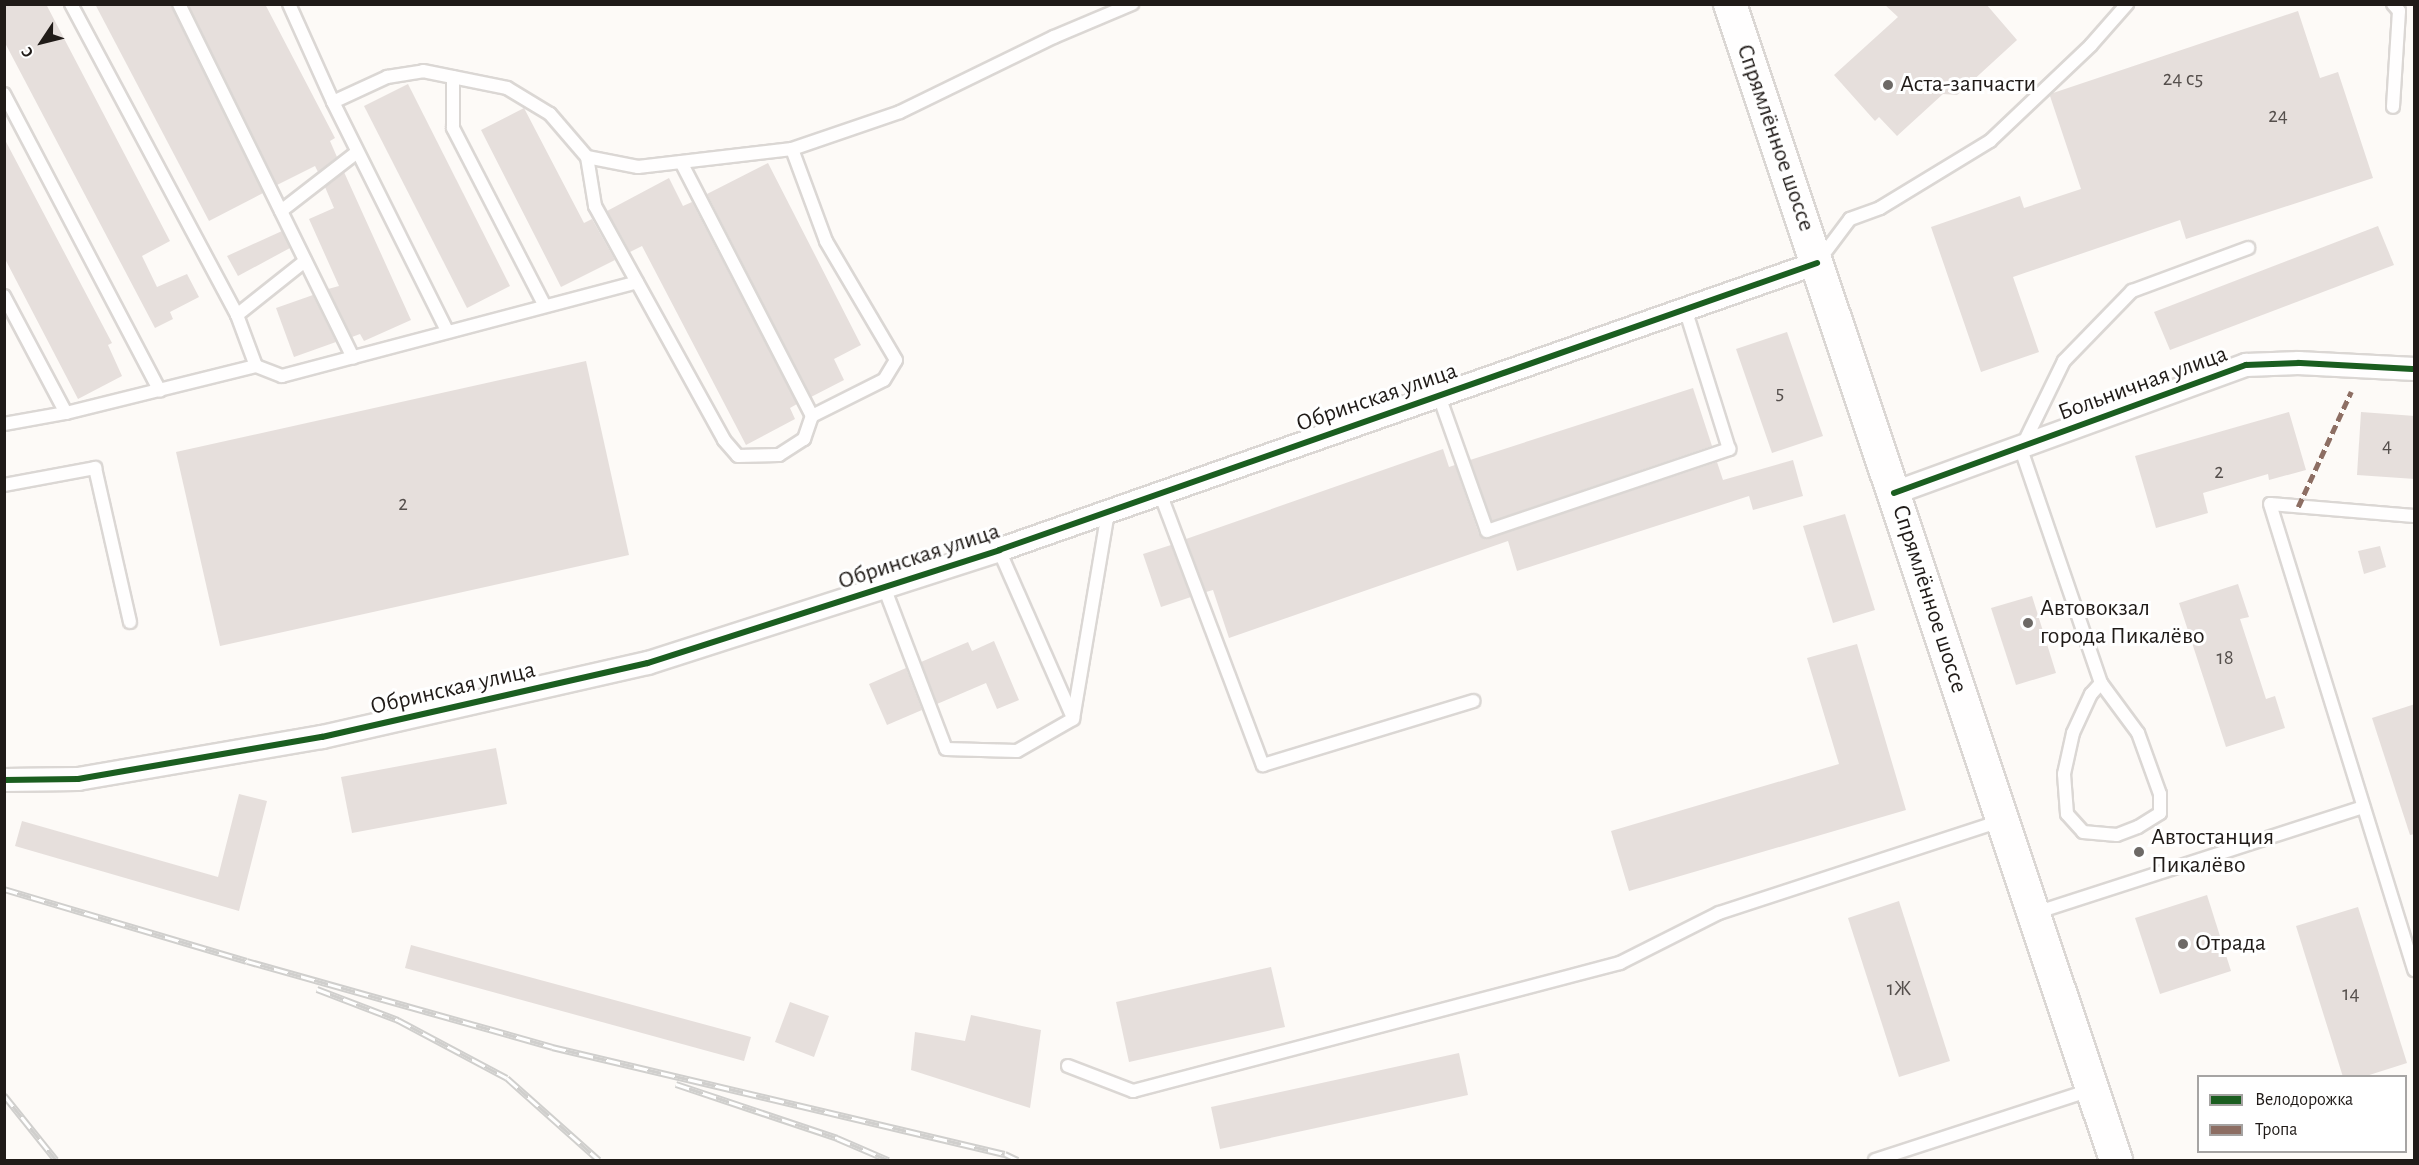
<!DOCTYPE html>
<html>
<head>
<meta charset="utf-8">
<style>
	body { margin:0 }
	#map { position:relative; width:2419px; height:1165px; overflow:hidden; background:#fdfaf7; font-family:"Alegreya Sans",sans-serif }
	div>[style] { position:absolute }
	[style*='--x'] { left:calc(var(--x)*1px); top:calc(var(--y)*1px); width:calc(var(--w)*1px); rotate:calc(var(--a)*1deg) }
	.building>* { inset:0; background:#e6dfdc }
	.roads { filter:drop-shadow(2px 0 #dbd7d4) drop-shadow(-2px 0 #dbd7d4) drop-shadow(0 2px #dbd7d4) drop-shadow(0 -2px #dbd7d4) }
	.service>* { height:12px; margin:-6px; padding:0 6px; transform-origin:6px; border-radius:6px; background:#fffefe }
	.minor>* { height:22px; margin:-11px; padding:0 11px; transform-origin:11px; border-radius:11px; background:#fffefe }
	.secondary>* { height:32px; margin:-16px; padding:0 16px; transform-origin:16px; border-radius:16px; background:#fffefe }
	.rail>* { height:7px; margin-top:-3.5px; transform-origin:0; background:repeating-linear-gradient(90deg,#fff 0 14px,#d0cfcd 0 28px); box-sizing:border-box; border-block:2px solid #d0cfcd }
	.quiet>* { height:4.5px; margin-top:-2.25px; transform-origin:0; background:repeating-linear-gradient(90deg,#8d6e63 0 9px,transparent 0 13.5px) }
	.cycleway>* { height:6px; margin:-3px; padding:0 3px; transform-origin:3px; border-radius:3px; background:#1b5e20 }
	.dots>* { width:16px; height:16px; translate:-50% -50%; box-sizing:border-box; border:3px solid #fff; border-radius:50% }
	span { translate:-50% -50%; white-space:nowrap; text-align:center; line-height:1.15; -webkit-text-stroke:6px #fff; paint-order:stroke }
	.number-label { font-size:21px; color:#554f4c }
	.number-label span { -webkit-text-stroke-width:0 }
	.poi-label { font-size:24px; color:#201b18 }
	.left { translate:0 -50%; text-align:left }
	.street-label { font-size:24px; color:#201b18 }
	.frame { position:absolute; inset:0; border:6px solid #201b18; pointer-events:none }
	.legend { position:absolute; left:2197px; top:1075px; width:210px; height:78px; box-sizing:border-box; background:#fff; border:2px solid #a6a4a3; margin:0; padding:8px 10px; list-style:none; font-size:18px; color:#201b18 }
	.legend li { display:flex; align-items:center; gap:12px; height:30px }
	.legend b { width:30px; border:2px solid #a6a4a3 }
	.north { position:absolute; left:12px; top:12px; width:60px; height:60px; -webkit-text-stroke:4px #fff; paint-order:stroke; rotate:235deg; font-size:16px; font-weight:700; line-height:24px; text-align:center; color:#201b18 }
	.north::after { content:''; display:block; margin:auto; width:21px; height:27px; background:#201b18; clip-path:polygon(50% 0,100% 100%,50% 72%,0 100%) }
</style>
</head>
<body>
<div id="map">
	<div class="building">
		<i style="clip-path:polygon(4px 4px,46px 4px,170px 241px,142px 256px,157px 287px,187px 274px,199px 297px,170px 312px,173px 319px,155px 328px,4px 41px)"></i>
		<i style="clip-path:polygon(95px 4px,171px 4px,263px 193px,209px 221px)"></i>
		<i style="clip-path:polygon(188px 4px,265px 4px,335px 138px,330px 141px,337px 157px,318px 172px,315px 166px,277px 185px)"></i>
		<i style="clip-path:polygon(1884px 4px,1986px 4px,2017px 40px,1957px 95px,1943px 94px,1897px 136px,1879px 117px,1875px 121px,1834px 75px,1898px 17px)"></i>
		<i style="clip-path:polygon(2298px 11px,2320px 78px,2338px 72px,2373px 178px,2186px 239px,2180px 220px,2013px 277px,2039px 352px,1981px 372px,1931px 227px,2020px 196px,2024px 208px,2081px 189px,2050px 96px,2053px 93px)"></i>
		<i style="clip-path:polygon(408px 84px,510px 286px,467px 308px,364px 106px)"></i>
		<i style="clip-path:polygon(524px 108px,584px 223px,592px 219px,615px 260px,561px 287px,481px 130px)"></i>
		<i style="clip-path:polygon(4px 138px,112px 343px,108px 345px,122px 376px,78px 399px,4px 257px)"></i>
		<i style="clip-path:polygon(768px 163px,861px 345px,834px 359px,844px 380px,811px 397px,707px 194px)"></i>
		<i style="clip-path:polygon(344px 172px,411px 320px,364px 341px,360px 334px,352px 337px,328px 289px,339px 286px,309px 219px,334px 208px,325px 187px)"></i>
		<i style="clip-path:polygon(669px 178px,683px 206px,692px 202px,797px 404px,790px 408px,795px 419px,746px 445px,642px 246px,630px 252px,607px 211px)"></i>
		<i style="clip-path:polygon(2378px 226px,2394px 265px,2170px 350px,2154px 312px)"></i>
		<i style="clip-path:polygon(282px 231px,290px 248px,238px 276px,227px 256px)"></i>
		<i style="clip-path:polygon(313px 295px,336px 342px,294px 357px,276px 308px)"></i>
		<i style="clip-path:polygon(1787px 332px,1823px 436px,1772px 453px,1736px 349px)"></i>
		<i style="clip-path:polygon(586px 361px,629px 555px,220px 646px,176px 452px)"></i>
		<i style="clip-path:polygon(1693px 388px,1712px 446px,1492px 521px,1470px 460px)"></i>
		<i style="clip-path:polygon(2289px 412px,2306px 470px,2269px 480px,2268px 474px,2203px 493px,2208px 513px,2156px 528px,2135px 456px)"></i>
		<i style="clip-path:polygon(2361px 412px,2415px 416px,2415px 479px,2357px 475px)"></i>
		<i style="clip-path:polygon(1443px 449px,1449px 467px,1455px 465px,1479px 534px,1486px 539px,1717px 462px,1723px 480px,1793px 460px,1803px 496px,1753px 510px,1749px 496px,1517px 571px,1508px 541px,1229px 638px,1213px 590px,1206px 592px,1186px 539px)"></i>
		<i style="clip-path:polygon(1845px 514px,1875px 610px,1833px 623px,1803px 526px)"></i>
		<i style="clip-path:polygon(1171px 545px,1191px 597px,1161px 607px,1143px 554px)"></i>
		<i style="clip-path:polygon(2380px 546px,2386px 567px,2364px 574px,2358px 551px)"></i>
		<i style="clip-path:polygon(2238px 584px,2249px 617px,2240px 619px,2266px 699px,2275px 696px,2285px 728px,2226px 747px,2179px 603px)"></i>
		<i style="clip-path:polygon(2032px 596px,2056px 673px,2016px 685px,1991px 608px)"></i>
		<i style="clip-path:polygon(994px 641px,1019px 700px,997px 709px,986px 683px,937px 704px,921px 662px,968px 642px,972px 651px)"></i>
		<i style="clip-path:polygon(1857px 644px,1906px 810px,1629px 891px,1611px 831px,1839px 764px,1807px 658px)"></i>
		<i style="clip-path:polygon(906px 668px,922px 710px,887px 725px,869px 684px)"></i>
		<i style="clip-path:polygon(2415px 704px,2415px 834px,2410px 835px,2372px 718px)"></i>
		<i style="clip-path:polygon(496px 748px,507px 804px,352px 833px,341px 777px)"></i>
		<i style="clip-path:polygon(239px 794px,267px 801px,239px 911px,15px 846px,22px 821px,218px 877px)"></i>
		<i style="clip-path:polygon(2207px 895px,2231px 971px,2160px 994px,2135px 918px)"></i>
		<i style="clip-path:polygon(1899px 901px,1950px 1061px,1899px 1077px,1848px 918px)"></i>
		<i style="clip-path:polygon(2358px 907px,2407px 1063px,2363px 1077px,2343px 1077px,2296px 926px)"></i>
		<i style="clip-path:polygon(411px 945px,751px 1037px,744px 1061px,405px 968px)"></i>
		<i style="clip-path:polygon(1271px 967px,1285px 1027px,1129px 1062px,1116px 1002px)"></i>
		<i style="clip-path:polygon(790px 1002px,829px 1016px,814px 1057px,775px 1042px)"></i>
		<i style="clip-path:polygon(971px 1015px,1041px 1030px,1030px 1108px,911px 1070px,915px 1032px,965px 1041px)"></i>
		<i style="clip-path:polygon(1459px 1053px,1468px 1095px,1220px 1149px,1211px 1107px)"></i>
	</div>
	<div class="roads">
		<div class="service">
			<i style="--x:71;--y:4;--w:353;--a:61.9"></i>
			<i style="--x:237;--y:315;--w:54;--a:69.6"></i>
			<i style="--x:179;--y:4;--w:394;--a:63.8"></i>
			<i style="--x:289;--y:4;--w:107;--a:65.8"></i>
			<i style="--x:333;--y:102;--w:256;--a:63.5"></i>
			<i style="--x:2393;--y:4;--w:9;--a:49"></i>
			<i style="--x:2399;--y:11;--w:96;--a:93.6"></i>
			<i style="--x:453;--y:77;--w:51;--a:90"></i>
			<i style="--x:453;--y:128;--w:200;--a:62.7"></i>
			<i style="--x:4;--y:94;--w:335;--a:62.3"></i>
			<i style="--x:333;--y:102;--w:60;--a:-24.8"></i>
			<i style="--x:387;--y:77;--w:36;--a:-9"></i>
			<i style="--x:423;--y:71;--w:86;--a:11.4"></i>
			<i style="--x:507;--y:88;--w:50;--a:31.2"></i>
			<i style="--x:550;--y:114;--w:57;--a:49.3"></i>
			<i style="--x:587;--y:157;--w:52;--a:11.1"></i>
			<i style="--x:638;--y:167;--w:155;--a:-6.7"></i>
			<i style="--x:792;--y:149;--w:114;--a:-18.9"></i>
			<i style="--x:900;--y:112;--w:171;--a:-26"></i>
			<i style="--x:1054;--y:37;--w:85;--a:-22.9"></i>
			<i style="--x:587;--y:157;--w:50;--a:80.7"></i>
			<i style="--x:595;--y:206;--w:267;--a:61.1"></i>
			<i style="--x:724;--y:440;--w:21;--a:49"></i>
			<i style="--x:738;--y:456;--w:41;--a:-1.4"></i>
			<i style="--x:779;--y:455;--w:30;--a:-33"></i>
			<i style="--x:804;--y:439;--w:24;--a:-71"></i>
			<i style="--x:812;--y:416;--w:80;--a:-26.6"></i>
			<i style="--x:884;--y:380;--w:23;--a:-59"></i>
			<i style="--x:896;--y:360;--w:138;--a:-120.5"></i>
			<i style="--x:826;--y:241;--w:98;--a:-110.3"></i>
			<i style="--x:681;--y:162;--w:286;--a:62.7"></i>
			<i style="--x:281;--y:211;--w:96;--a:-37.8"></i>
			<i style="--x:1820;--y:259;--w:50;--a:-53.1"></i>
			<i style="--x:1850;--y:219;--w:32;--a:-20"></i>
			<i style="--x:1880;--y:208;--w:129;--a:-31.3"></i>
			<i style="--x:1990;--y:141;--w:139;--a:-43.5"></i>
			<i style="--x:2091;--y:45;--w:55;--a:-48.7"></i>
			<i style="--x:4;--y:296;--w:132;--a:62.1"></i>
			<i style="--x:237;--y:315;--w:87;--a:-38.5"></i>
			<i style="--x:1439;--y:396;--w:143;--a:70.4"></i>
			<i style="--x:1487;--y:531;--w:256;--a:-18.7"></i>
			<i style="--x:1729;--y:449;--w:147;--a:-107.4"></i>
			<i style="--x:4;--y:424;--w:63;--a:-10.1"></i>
			<i style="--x:66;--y:413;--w:196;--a:-13.9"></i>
			<i style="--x:256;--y:366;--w:28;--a:21"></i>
			<i style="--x:282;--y:376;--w:367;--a:-14.8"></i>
			<i style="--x:4;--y:485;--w:93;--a:-10.6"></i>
			<i style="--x:95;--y:468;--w:158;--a:77.2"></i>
			<i style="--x:1160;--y:493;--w:291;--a:69.3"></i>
			<i style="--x:1263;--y:765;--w:220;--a:-16.9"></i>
			<i style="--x:2414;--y:516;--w:144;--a:-175.2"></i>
			<i style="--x:2270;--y:504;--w:488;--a:72.8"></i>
			<i style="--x:999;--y:550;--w:184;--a:66.2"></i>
			<i style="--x:884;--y:587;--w:173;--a:69.1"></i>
			<i style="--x:946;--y:749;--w:71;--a:1.6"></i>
			<i style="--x:1017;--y:751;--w:64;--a:-29.7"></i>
			<i style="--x:1073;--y:719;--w:210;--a:-80.4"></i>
			<i style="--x:2101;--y:683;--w:15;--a:132"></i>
			<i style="--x:2091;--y:694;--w:43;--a:114.8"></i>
			<i style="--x:2073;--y:733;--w:42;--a:102.4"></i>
			<i style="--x:2064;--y:774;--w:40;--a:85.7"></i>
			<i style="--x:2067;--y:814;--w:24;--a:48"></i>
			<i style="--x:2083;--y:832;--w:34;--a:5"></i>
			<i style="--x:2117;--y:835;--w:22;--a:-21"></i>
			<i style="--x:2138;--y:827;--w:26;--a:-32"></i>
			<i style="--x:2160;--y:813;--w:19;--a:-90"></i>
			<i style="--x:2160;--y:794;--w:65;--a:-109.8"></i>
			<i style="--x:2138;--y:733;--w:62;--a:-126.5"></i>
			<i style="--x:2101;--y:683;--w:247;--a:-108.9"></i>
			<i style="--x:2021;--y:449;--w:98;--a:-64"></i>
			<i style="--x:2064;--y:361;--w:98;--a:-45.8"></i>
			<i style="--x:2132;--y:291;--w:124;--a:-20.3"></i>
			<i style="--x:2035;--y:913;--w:345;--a:-17.9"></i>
			<i style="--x:1068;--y:1066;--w:70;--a:21"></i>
			<i style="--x:1133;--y:1091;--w:504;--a:-14.73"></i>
			<i style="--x:1620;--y:963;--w:111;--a:-26.8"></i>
			<i style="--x:1719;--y:913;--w:297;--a:-18.1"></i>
			<i style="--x:1875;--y:1160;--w:227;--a:-18"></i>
		</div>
		<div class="minor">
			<i style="--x:1894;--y:493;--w:375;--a:-20"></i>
			<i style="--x:2246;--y:365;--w:53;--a:-2.2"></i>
			<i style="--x:2299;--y:363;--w:115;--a:3"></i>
			<i style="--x:4;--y:780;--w:74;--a:-0.8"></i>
			<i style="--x:78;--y:779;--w:248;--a:-9.8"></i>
			<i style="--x:322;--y:737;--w:334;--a:-12.8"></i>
			<i style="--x:648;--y:663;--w:369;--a:-17.8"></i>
			<i style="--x:999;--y:550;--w:867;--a:-19.33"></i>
		</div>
		<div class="secondary">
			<i style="--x:1730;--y:4;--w:1219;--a:71.54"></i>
		</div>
	</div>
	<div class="rail">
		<i style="--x:4;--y:889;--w:253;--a:16.5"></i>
		<i style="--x:247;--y:961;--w:317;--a:15.7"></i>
		<i style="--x:552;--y:1047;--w:465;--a:13.3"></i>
		<i style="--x:1005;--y:1154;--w:14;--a:25"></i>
		<i style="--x:317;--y:989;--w:87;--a:20.9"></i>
		<i style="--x:398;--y:1020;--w:123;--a:28"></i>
		<i style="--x:507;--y:1078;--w:123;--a:41.7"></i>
		<i style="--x:676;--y:1084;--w:170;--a:18.5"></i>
		<i style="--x:837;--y:1138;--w:56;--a:23.3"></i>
		<i style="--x:4;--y:1095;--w:83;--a:51.3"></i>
	</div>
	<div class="quiet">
		<i style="--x:2298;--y:507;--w:127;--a:-65.3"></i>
	</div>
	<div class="cycleway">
		<i style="--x:1894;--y:493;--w:375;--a:-20"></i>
		<i style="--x:2246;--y:365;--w:53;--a:-2.2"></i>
		<i style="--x:2299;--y:363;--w:115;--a:3"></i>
		<i style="--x:4;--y:780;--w:74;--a:-0.8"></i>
		<i style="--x:78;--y:779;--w:248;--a:-9.8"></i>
		<i style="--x:322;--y:737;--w:334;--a:-12.8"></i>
		<i style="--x:648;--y:663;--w:369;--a:-17.8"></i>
		<i style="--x:999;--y:550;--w:867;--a:-19.33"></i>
	</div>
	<div class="dots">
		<i style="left:1888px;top:85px;background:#6d6966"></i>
		<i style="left:2028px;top:623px;background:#6d6966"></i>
		<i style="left:2139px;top:852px;background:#6d6966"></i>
		<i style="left:2183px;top:944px;background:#6d6966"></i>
	</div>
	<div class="number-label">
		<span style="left:2183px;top:79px">24 с5</span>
		<span style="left:2278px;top:116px">24</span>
		<span style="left:1780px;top:393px">5</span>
		<span style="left:2387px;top:446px">4</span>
		<span style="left:2219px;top:472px">2</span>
		<span style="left:403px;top:504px">2</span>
		<span style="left:2225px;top:658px">18</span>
		<span style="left:1899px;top:989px">1Ж</span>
		<span style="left:2351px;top:994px">14</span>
	</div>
	<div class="poi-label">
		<span class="left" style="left:1900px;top:85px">Аста-запчасти</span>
		<span class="left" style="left:2040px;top:623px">Автовокзал<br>города Пикалёво</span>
		<span class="left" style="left:2151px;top:852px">Автостанция<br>Пикалёво</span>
		<span class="left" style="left:2195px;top:944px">Отрада</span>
	</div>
	<div class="street-label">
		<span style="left:1775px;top:138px;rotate:71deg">Спрямлённое шоссе</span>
		<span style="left:2143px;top:384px;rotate:-20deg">Больничная улица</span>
		<span style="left:1377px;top:398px;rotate:-19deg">Обринская улица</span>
		<span style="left:919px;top:557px;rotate:-18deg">Обринская улица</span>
		<span style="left:1929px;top:599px;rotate:72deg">Спрямлённое шоссе</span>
		<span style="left:453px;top:689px;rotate:-13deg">Обринская улица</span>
	</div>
	<div class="frame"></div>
	<ul class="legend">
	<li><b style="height:8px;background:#1b5e20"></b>Велодорожка</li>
	<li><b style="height:8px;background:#8d6e63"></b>Тропа</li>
	</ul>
	<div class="north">С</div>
</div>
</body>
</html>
